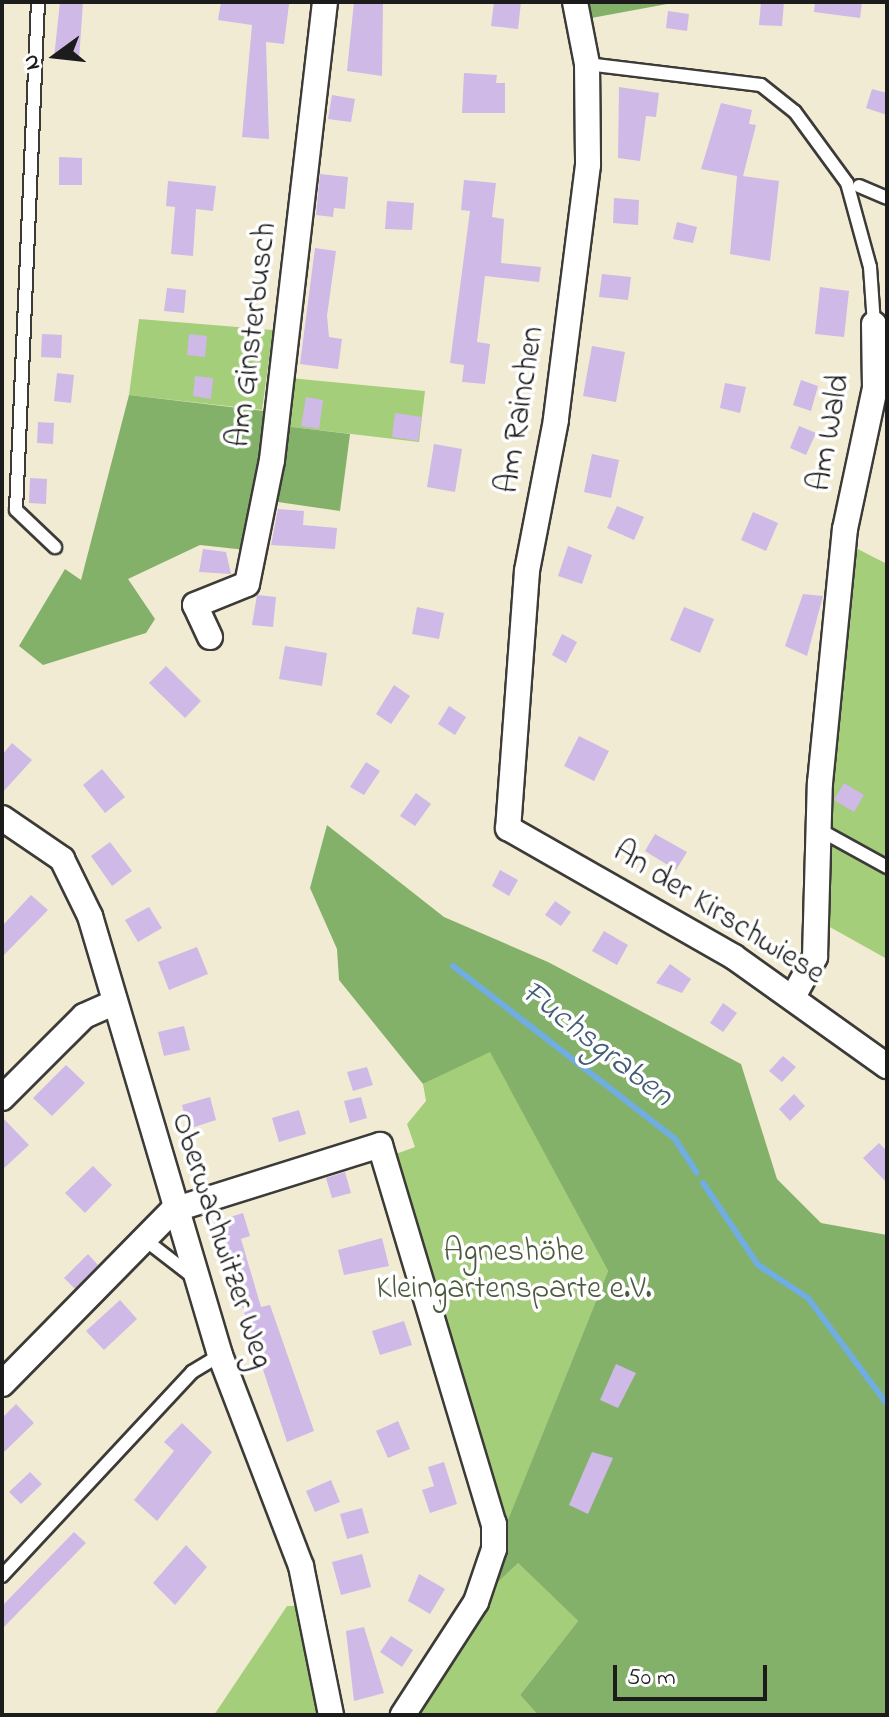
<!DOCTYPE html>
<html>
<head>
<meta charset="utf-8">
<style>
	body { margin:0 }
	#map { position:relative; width:889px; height:1717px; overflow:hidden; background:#f2ebd4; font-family:"Indie Flower",sans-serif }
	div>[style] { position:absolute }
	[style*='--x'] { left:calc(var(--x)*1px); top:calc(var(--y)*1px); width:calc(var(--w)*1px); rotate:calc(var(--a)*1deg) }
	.green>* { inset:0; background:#a5ce7a }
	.forest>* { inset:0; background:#84b16a }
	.stream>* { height:6px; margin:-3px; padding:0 3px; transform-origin:3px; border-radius:3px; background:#70ade1 }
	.building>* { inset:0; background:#ceb9e7 }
	.roads { filter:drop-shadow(2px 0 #3c3b38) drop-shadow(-2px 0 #3c3b38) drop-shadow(0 2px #3c3b38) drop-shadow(0 -2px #3c3b38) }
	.lane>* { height:12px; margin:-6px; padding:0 6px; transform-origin:6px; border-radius:6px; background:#fff }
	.street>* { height:24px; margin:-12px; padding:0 12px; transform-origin:12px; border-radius:12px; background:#fff }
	span { translate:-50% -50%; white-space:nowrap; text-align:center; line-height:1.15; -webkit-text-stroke:7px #fff; paint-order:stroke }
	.street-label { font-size:32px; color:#1c1c1c }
	.park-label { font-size:32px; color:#4c5a3d }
	.water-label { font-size:34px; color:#425d75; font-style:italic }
	.frame { position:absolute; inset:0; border:4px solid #1c1c1c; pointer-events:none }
	.north { position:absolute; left:16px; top:16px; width:80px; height:80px; -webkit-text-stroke:6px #fff; paint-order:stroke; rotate:255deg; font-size:22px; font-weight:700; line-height:32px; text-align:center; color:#1c1c1c }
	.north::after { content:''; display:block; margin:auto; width:28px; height:36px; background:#1c1c1c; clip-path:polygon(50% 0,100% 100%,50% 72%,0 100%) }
	.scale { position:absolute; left:613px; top:1665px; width:154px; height:36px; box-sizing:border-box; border:4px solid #1c1c1c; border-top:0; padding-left:10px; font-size:24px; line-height:28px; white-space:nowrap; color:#1c1c1c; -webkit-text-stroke:6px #fff; paint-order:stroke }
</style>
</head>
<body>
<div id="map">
	<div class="green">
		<i style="clip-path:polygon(139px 319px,273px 330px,262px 410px,129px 395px)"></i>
		<i style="clip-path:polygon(290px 378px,425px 391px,419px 442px,284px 426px)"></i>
		<i style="clip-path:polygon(850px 545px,887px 564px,887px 959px,828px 926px,827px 843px)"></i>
		<i style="clip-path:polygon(490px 1051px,608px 1271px,508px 1521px,393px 1155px,415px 1147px,407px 1124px,426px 1101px,423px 1084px)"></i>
		<i style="clip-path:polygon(517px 1562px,578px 1621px,520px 1695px,538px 1715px,408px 1715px,487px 1592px)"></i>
		<i style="clip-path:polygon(287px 1606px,299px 1606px,322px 1715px,214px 1715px)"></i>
	</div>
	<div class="forest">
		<i style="clip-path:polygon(586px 2px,678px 2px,586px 19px)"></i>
		<i style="clip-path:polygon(129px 395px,272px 412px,246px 550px,200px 545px,128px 579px,155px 619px,146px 633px,43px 665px,19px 646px,65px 569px,81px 580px)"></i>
		<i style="clip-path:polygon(284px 426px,350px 434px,340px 511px,271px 501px)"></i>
		<i style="clip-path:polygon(327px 825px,444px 917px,548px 962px,741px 1064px,777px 1179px,821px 1223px,887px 1235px,887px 1715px,538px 1715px,520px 1695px,578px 1621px,518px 1563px,487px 1592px,502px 1519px,508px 1520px,608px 1271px,490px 1052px,423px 1084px,339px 980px,337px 949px,310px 888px)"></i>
	</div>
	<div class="stream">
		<i style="--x:453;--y:966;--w:281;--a:37.9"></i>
		<i style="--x:675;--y:1139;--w:40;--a:57.1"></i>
		<i style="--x:703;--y:1183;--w:99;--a:56.1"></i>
		<i style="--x:758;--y:1265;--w:60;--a:33.4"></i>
		<i style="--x:808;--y:1298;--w:132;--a:53.3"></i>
	</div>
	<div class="building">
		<i style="clip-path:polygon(60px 2px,83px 2px,79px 60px,54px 58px)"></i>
		<i style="clip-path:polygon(221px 2px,289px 4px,284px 44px,266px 42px,269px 139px,242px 137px,252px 25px,218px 20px)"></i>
		<i style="clip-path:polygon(354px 2px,383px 2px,382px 76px,347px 71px)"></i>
		<i style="clip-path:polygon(494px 2px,521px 2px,518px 29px,491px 26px)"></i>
		<i style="clip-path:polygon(761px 2px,784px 2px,782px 26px,759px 25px)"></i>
		<i style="clip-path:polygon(815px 2px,862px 2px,860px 18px,814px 12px)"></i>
		<i style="clip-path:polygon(668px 11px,689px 14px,687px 31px,666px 28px)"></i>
		<i style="clip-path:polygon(464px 73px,497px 75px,496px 83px,505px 83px,505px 113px,462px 113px)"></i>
		<i style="clip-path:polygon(619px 87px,659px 93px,656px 117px,646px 116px,640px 161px,618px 158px)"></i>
		<i style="clip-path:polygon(872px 89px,887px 93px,887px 115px,866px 108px)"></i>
		<i style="clip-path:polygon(332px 95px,355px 99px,351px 122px,328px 119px)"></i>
		<i style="clip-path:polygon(721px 103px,752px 110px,749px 124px,756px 125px,743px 176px,779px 181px,770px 261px,730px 254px,737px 176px,701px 169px)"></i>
		<i style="clip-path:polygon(59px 157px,82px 158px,82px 185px,59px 185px)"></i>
		<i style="clip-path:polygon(320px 174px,348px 177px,345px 209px,334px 208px,333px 217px,316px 215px)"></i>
		<i style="clip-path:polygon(464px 180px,496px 183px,492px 217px,504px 219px,501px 263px,541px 267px,539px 282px,485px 276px,477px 342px,490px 344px,485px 384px,462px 382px,464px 365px,450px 363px,470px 211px,461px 210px)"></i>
		<i style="clip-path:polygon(168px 181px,216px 186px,213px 211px,196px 209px,193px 256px,171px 254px,175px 207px,166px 206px)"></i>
		<i style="clip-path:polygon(614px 198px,639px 200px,638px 225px,613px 223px)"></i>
		<i style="clip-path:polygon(387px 201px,414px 203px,412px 230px,385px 229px)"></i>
		<i style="clip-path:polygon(677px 222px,697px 227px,693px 243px,673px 239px)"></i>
		<i style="clip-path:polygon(315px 248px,336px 251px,327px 316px,329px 337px,342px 339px,338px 369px,300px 364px)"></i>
		<i style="clip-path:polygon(602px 274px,631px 277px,628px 300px,599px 297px)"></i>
		<i style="clip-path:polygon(820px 287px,849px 291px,844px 337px,815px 334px)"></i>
		<i style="clip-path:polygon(167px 288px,186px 290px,184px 313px,164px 311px)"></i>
		<i style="clip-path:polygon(42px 334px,62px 335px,61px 358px,41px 357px)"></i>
		<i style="clip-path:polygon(189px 334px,207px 336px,205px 357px,187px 355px)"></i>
		<i style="clip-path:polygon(592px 346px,625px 352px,616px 402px,583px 396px)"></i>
		<i style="clip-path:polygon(57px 373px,74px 375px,71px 403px,54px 401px)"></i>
		<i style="clip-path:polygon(195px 376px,213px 378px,211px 399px,193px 396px)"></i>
		<i style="clip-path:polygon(801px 380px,818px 386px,811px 411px,793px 405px)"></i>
		<i style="clip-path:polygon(725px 383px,746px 387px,740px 413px,720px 408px)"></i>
		<i style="clip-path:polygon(306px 397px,323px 400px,319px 429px,301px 426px)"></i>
		<i style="clip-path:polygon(395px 413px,422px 417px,418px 441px,392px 437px)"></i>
		<i style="clip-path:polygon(38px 422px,54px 423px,53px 444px,37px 443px)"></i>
		<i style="clip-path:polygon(799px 426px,816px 433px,806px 455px,790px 448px)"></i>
		<i style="clip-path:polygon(434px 444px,462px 449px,455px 492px,427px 487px)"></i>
		<i style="clip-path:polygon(592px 454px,619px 460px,611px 498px,584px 492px)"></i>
		<i style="clip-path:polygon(30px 478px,47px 479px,46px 504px,29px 503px)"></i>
		<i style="clip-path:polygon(617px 506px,644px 517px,634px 540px,607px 528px)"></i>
		<i style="clip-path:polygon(278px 509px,304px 511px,303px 525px,337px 528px,335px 549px,271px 545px)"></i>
		<i style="clip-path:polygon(753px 512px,778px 523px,766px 551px,741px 540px)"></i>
		<i style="clip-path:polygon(568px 546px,592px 555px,582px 584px,558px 576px)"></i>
		<i style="clip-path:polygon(203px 549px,226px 552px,231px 574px,199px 572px)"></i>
		<i style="clip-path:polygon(803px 594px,823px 596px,807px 656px,785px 646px)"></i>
		<i style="clip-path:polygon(257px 595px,276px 597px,273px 627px,252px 625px)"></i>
		<i style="clip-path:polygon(417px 607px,444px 613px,439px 639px,412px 634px)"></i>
		<i style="clip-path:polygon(684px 607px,714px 619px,700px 653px,670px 640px)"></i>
		<i style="clip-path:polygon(562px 634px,577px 642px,566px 663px,552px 655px)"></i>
		<i style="clip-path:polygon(285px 646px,327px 653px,322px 686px,279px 679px)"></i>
		<i style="clip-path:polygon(166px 666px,201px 701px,185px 718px,149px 683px)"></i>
		<i style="clip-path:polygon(394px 685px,410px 696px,391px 724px,376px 714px)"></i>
		<i style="clip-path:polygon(449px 706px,466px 717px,455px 735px,438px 724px)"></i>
		<i style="clip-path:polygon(579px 736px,609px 751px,594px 781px,564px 766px)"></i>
		<i style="clip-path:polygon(12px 743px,32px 760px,2px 793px,2px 755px)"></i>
		<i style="clip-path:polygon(366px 762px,380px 771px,364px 795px,350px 787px)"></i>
		<i style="clip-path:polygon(102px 769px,125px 797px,105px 813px,83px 785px)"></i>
		<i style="clip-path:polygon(844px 783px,864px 795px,854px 812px,834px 800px)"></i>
		<i style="clip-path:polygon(416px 793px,431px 804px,415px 826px,400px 816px)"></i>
		<i style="clip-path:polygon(655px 834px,687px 852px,676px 870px,645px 851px)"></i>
		<i style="clip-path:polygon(110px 842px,132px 871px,112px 886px,91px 856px)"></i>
		<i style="clip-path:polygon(500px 870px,518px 880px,509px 896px,492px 886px)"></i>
		<i style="clip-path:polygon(31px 895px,48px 910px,2px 957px,2px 926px)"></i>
		<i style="clip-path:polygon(555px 901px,571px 912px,561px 926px,545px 915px)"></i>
		<i style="clip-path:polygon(149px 907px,162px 928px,138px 942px,125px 920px)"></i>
		<i style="clip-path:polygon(604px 931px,628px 945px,617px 965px,592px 951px)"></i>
		<i style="clip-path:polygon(197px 947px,208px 974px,169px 990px,158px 962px)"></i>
		<i style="clip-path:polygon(670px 964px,691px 979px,682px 993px,656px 983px)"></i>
		<i style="clip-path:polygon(723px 1003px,737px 1013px,723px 1032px,710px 1023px)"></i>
		<i style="clip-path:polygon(184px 1026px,190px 1050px,164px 1056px,158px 1032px)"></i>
		<i style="clip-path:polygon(783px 1056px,796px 1067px,782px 1082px,769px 1071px)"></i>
		<i style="clip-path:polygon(66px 1065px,85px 1083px,52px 1116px,33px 1098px)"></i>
		<i style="clip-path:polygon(367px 1067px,373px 1085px,353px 1091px,347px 1072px)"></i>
		<i style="clip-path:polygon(794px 1094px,805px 1106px,790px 1121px,779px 1109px)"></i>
		<i style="clip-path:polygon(210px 1097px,216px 1120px,188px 1129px,182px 1105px)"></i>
		<i style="clip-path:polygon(361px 1097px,367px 1118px,350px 1123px,344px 1101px)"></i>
		<i style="clip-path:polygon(299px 1110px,306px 1134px,279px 1142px,272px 1118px)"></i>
		<i style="clip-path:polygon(2px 1117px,29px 1145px,2px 1170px)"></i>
		<i style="clip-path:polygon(879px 1143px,887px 1151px,887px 1183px,863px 1158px)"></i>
		<i style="clip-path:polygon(93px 1166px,112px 1185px,85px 1213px,65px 1193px)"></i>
		<i style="clip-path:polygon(345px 1172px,351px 1193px,332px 1198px,326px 1178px)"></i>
		<i style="clip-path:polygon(243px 1213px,250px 1236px,241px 1239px,261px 1307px,270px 1305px,314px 1431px,287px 1442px,214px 1222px)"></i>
		<i style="clip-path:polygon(382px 1238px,389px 1266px,344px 1275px,338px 1250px)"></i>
		<i style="clip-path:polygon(88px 1254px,98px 1265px,75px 1289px,64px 1278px)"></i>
		<i style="clip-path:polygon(120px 1300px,137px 1319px,104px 1350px,86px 1331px)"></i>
		<i style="clip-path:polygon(404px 1321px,412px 1345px,380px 1355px,372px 1331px)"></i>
		<i style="clip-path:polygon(616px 1364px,636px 1373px,618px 1408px,600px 1400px)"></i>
		<i style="clip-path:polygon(16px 1404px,34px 1423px,2px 1454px,2px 1418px)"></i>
		<i style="clip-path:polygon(398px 1421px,410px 1449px,388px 1458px,376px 1431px)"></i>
		<i style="clip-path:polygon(182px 1423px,212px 1452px,157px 1521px,134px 1500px,174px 1451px,164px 1442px)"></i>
		<i style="clip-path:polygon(592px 1452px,613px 1458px,588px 1514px,569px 1505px)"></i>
		<i style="clip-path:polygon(444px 1462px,457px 1504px,430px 1513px,422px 1490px,434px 1486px,428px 1467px)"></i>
		<i style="clip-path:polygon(30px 1472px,42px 1484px,21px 1504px,9px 1492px)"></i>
		<i style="clip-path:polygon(331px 1480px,340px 1502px,315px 1512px,306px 1491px)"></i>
		<i style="clip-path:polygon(362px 1508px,369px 1533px,347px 1539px,340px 1514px)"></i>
		<i style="clip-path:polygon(74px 1532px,86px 1543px,2px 1629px,2px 1606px)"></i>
		<i style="clip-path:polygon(186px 1545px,207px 1567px,175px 1605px,153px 1583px)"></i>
		<i style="clip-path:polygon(362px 1554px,371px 1587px,341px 1595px,332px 1562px)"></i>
		<i style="clip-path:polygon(419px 1574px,445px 1589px,430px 1614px,408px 1601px)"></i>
		<i style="clip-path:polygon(364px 1627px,384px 1693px,354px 1701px,346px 1631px)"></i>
		<i style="clip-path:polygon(391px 1636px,413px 1650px,402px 1667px,380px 1652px)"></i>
	</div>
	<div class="roads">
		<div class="lane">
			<i style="--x:38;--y:2;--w:508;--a:92.48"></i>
			<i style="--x:16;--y:510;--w:54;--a:43.5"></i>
			<i style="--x:587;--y:64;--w:175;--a:6.9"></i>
			<i style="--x:761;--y:85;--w:43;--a:38.5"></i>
			<i style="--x:795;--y:112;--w:88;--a:53.8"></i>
			<i style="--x:847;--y:183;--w:87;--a:74.7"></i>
			<i style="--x:870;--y:267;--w:57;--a:86"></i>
			<i style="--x:874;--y:324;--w:14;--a:21"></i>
			<i style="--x:859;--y:186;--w:30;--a:23"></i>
			<i style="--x:818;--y:829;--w:79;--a:28.8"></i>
			<i style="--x:144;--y:1239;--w:61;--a:37.6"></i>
			<i style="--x:2;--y:1576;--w:279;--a:-47"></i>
			<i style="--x:192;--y:1372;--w:33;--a:-31"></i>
		</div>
		<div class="street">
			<i style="--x:575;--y:2;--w:63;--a:79"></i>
			<i style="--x:587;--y:64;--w:101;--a:89.4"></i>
			<i style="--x:588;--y:165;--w:257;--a:97.2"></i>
			<i style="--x:556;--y:420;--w:154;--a:100.9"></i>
			<i style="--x:527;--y:571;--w:258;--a:94.2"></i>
			<i style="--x:508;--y:828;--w:260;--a:29.7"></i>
			<i style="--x:734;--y:957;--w:188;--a:35.5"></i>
			<i style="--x:210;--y:637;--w:35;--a:-115"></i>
			<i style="--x:195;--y:605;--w:56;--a:-22"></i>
			<i style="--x:247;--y:584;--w:126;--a:-78.6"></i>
			<i style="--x:272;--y:460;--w:461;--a:-83.4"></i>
			<i style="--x:2;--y:818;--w:73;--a:34.3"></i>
			<i style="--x:62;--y:859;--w:64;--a:63.8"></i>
			<i style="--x:90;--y:916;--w:458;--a:73.5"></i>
			<i style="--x:220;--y:1355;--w:226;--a:69"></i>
			<i style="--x:301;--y:1566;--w:152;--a:78.6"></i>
			<i style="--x:793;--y:997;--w:46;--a:-61.2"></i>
			<i style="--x:815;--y:957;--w:174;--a:-88.4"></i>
			<i style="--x:820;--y:783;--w:255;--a:-84.4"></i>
			<i style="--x:845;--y:529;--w:144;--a:-78"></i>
			<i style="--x:875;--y:388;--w:64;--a:-90.9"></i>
			<i style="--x:2;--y:1098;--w:116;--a:-45"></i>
			<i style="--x:84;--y:1016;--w:34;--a:-24"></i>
			<i style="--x:2;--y:1384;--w:244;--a:-45.5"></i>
			<i style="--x:173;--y:1210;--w:217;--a:-17.4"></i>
			<i style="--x:380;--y:1145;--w:396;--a:73.3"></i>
			<i style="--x:494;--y:1524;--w:25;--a:90"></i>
			<i style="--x:494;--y:1549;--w:56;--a:108.8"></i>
			<i style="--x:476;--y:1602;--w:135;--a:122.9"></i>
		</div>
	</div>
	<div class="street-label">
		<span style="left:254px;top:335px;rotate:-83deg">Am Ginsterbusch</span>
		<span style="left:522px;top:410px;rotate:-81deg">Am Rainchen</span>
		<span style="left:831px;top:433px;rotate:-80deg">Am Wald</span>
		<span style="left:718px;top:914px;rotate:32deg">An der Kirschwiese</span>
		<span style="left:220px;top:1241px;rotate:72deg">Oberwachwitzer Weg</span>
	</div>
	<div class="park-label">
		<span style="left:514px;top:1272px">Agneshöhe<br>Kleingartensparte e.V.</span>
	</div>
	<div class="water-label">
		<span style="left:596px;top:1045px;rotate:38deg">Fuchsgraben</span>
	</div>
	<div class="frame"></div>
	<div class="north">N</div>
	<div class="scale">50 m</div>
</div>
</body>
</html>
